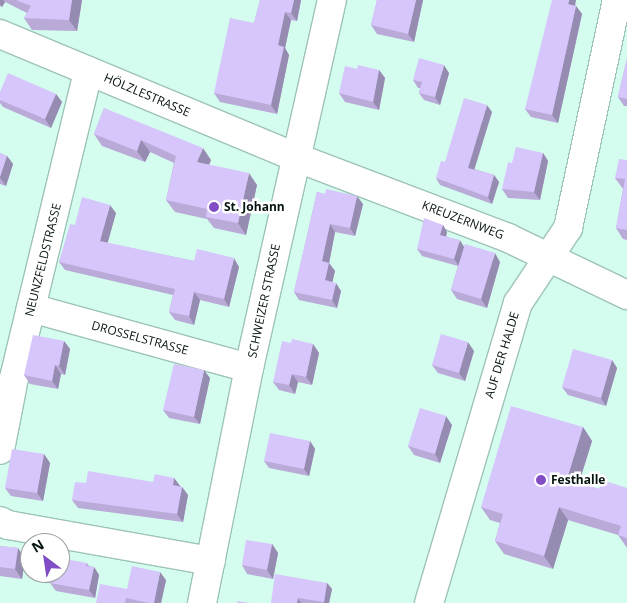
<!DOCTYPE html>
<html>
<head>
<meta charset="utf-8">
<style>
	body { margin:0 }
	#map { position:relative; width:627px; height:603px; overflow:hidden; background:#d4fcef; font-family:"Open Sans",sans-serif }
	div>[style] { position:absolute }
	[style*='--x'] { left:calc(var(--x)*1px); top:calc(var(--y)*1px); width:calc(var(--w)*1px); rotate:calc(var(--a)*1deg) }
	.roads { filter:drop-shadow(1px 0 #9dc3b7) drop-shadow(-1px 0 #9dc3b7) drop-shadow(0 1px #9dc3b7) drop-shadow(0 -1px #9dc3b7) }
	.minor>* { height:28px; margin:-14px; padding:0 14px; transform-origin:14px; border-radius:14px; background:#fff }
	.wall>* { inset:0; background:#b9aad8 }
	.shaded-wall>* { inset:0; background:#968bb0 }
	.building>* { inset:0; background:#d7c6fb }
	.dots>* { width:14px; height:14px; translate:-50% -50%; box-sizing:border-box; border:2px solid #fff; border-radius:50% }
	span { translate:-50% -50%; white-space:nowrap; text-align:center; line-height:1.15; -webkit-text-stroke:5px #fff; paint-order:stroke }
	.street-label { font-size:12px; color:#05130f }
	.poi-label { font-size:12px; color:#05130f; font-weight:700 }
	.left { translate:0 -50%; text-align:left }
	.north { position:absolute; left:20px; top:533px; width:50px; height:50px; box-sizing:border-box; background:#fff; border:1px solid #9ba19f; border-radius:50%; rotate:329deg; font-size:14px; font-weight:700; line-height:20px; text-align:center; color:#05130f }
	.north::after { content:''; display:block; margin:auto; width:18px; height:22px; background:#804dc5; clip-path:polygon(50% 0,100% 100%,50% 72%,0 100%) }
</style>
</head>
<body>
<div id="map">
	<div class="roads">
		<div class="minor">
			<i style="--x:0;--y:34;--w:320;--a:22.6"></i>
			<i style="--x:295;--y:157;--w:228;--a:20.8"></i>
			<i style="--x:508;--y:238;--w:132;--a:25.6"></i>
			<i style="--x:31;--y:308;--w:226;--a:15.4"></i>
			<i style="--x:0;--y:450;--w:73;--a:-79"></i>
			<i style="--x:14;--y:378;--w:316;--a:-76.4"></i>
			<i style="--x:0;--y:521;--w:9;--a:27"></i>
			<i style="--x:8;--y:525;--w:206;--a:10.1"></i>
			<i style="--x:202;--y:603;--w:240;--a:-78.7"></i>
			<i style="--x:249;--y:368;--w:377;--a:-77.3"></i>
			<i style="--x:429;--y:603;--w:313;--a:-73.5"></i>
			<i style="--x:518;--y:303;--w:90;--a:-56.3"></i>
			<i style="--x:568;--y:228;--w:233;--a:-77.9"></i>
		</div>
	</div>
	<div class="wall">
		<i style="clip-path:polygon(0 0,82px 0,77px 31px,32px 30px,24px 18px,27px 13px,5px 2px,2px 7px,0 6px)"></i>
		<i style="clip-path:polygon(260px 0,301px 0,297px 21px,291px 20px,285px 48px,289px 55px,277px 114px,220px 102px,214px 93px,254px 23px)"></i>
		<i style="clip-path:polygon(377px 0,423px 0,414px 42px,377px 34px,371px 25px)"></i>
		<i style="clip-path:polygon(575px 5px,576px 6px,582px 14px,558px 123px,531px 117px,525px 109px)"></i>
		<i style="clip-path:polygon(627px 58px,627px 106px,624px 106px,618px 97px)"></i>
		<i style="clip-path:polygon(379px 70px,385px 78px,379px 110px,345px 102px,339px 93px)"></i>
		<i style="clip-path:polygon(449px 73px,440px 105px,424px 100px,419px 93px,420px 88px,418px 88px,413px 80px)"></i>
		<i style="clip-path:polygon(0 92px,56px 94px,62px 102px,51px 128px,3px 107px,0 103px)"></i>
		<i style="clip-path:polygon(104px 108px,211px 160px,209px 165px,257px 185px,246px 235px,214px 228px,207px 219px,175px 212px,166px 200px,174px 163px,150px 152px,145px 162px,102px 146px,94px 134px)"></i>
		<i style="clip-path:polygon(492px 112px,474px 169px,494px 175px,499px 182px,492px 204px,440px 185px,436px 178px,445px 162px)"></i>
		<i style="clip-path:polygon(0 153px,7px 156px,13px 164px,6px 186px,0 184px)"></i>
		<i style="clip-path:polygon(543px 153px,548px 161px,540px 200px,508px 198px,502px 189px)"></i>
		<i style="clip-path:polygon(627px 160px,627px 240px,623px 239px,616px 228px,623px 189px,615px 178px)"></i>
		<i style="clip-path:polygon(317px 192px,363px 204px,355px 236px,335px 232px,329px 263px,335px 271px,332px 282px,341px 291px,337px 308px,299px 300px,294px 292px)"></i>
		<i style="clip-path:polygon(116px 213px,107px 243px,194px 261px,239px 267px,229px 307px,200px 300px,194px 325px,175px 320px,169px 312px,173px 295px,65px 270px,59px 262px,75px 225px)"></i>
		<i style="clip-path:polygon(443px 225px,447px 232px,446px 236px,464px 246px,500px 262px,487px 308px,457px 299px,451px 290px,458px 266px,422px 256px,417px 249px)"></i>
		<i style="clip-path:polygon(64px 341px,70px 349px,65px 375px,61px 374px,58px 389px,30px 384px,24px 375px)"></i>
		<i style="clip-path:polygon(291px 343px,313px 344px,319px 353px,312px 385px,298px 382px,295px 394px,279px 390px,273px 382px)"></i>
		<i style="clip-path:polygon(474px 351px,465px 381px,438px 373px,432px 365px)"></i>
		<i style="clip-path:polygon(612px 360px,617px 368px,606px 406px,568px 395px,562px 387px)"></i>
		<i style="clip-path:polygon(210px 378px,200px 424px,169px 418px,163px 410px)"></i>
		<i style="clip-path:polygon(452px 425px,440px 463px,414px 455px,408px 446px)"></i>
		<i style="clip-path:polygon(583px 427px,592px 441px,579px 483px,599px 489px,627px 488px,627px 548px,618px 535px,568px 520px,553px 569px,504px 554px,495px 541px,500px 523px,490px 520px,481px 507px)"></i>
		<i style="clip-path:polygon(310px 441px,315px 449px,309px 476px,269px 468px,264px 461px)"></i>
		<i style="clip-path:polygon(44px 454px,50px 463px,43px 501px,11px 496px,5px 488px)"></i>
		<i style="clip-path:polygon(174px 478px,180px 486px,182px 487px,188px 495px,183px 522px,78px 508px,72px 500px,86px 483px,153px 482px)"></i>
		<i style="clip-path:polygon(272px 544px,278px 553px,273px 579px,247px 574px,242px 565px)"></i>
		<i style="clip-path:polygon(0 546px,18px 548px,25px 559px,22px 579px,0 576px)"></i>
		<i style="clip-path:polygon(87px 563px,89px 566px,94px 567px,99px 575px,95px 598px,56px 591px,50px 583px)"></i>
		<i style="clip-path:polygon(166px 580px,161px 603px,96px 603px,127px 589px)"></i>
		<i style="clip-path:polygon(327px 583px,332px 589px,329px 603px,271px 603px)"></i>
	</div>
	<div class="shaded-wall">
		<i style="clip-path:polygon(0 0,3px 0,5px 2px,2px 7px,0 4px)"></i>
		<i style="clip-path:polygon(72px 0,82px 0,77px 31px,69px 20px)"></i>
		<i style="clip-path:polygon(294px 0,301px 0,297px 21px,291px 13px)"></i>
		<i style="clip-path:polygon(416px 0,423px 0,414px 42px,408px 34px)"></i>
		<i style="clip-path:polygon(569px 0,576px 0,574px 12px,568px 4px)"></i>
		<i style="clip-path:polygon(576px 6px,582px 14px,558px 123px,552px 115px)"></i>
		<i style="clip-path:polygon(285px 12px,291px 20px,285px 48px,289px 55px,277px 114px,271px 105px,278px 45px)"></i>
		<i style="clip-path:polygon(444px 65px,449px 73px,440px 105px,435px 97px)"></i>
		<i style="clip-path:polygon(379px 70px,385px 78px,379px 110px,373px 102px)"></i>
		<i style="clip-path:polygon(56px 94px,62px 102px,51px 128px,45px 119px)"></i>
		<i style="clip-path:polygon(487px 105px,492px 112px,473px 174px,468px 168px)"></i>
		<i style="clip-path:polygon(141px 140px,150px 152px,145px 162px,137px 151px)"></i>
		<i style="clip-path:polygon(203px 148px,211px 160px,205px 174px,197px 162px)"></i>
		<i style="clip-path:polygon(543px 153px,548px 161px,540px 200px,534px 192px)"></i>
		<i style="clip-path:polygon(7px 156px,13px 164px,6px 186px,0 178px,0 177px)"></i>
		<i style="clip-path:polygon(249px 173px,257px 185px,246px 235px,238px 223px)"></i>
		<i style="clip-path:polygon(494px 175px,499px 182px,492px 204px,488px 197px)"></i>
		<i style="clip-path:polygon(357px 196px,363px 204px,355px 236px,350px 228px)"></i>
		<i style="clip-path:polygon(110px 205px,116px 213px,106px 249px,100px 241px)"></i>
		<i style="clip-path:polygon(330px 224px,335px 232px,328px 269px,322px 261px)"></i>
		<i style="clip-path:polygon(443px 225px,447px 232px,445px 241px,440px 235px)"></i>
		<i style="clip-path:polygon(460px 240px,464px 247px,459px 266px,454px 259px)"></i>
		<i style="clip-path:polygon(495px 253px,500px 262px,487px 308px,481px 299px)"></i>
		<i style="clip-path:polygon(234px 258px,239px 267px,229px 307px,224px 299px)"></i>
		<i style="clip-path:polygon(329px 263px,335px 271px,331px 288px,325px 280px)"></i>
		<i style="clip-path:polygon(336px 283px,341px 291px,337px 308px,332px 300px)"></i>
		<i style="clip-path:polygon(194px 292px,200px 300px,194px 325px,189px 316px)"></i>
		<i style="clip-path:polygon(64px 341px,70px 349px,65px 375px,59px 366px)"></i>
		<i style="clip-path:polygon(468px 342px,474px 351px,465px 381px,459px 373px)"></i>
		<i style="clip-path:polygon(313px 344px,319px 353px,312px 385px,306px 377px)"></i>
		<i style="clip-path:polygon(612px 360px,617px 368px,606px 406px,601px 398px)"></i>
		<i style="clip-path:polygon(55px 365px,61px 374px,58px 389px,52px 381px)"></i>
		<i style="clip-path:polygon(204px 370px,210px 378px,200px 424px,194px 417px)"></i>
		<i style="clip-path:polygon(292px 374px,298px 382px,295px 394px,289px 385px)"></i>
		<i style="clip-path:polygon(446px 416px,452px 425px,440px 463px,435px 454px)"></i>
		<i style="clip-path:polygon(583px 427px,592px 441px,576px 492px,567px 479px)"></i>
		<i style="clip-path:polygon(310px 441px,315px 449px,309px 476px,304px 469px)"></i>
		<i style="clip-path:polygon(44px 454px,50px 463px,43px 501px,37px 493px)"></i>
		<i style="clip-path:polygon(174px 478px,180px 486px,179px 493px,173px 485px)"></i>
		<i style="clip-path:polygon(182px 487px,188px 495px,183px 522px,177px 514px)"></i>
		<i style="clip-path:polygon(559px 507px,568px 520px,553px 569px,544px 556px)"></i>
		<i style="clip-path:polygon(272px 544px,278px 553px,273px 579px,267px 570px)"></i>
		<i style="clip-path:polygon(18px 548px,25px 559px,22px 579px,15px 569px)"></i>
		<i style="clip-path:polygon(94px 567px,99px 575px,95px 598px,89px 590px)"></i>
		<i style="clip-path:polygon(160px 572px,166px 580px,161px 603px,154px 603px)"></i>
		<i style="clip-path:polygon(327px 583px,332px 589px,329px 603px,324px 603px,324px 602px)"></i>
		<i style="clip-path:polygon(298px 598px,301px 603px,297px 603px)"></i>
	</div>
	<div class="building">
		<i style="clip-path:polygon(16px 0,72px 0,69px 20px,24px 18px,31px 6px)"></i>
		<i style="clip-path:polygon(260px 0,294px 0,291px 13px,285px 12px,278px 45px,284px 47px,271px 105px,214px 93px,230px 18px,254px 23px)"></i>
		<i style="clip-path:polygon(377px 0,416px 0,408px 34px,371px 25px)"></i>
		<i style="clip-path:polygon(552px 0,569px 0,568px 4px,576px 6px,552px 115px,525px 109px)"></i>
		<i style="clip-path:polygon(419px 58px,444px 65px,435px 97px,419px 93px,422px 82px,413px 80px)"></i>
		<i style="clip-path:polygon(627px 58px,627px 99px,618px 97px)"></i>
		<i style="clip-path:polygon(358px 65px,379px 70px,373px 102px,339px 93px,345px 66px,357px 69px)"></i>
		<i style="clip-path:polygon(8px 73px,56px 94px,45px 119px,0 100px,0 92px)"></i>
		<i style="clip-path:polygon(464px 98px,487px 105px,468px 168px,494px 175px,488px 197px,436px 178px,441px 161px,445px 162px)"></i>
		<i style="clip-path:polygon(104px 108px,203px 148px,197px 162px,249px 173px,238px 223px,206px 217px,207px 209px,166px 200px,176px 156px,141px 140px,137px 151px,94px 134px)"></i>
		<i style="clip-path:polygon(516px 147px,543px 153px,534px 192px,502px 189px,508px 162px,512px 163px)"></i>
		<i style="clip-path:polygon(0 153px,7px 156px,0 177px)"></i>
		<i style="clip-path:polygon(619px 159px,627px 160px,627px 230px,616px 228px,625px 179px,615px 178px)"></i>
		<i style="clip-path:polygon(326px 189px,357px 196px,350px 228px,330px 224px,322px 261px,329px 263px,325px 280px,336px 283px,332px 300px,294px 292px,317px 192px,325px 194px)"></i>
		<i style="clip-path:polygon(82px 197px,110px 205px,100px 241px,194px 261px,197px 249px,234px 258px,224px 299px,194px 292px,189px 316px,169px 312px,175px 289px,59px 262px,70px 224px,75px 225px)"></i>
		<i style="clip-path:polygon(424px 218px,443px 225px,440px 235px,460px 240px,454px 259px,417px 249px)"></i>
		<i style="clip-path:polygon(465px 244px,495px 253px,481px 299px,451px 290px)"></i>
		<i style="clip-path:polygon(441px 334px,468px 342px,459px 373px,432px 365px)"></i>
		<i style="clip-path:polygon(33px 335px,64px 341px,59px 366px,55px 365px,52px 381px,24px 375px)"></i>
		<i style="clip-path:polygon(292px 339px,313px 344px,306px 377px,292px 374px,289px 385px,273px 382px,282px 341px,291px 343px)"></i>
		<i style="clip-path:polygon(573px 349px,612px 360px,601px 398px,562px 387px)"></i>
		<i style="clip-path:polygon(174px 364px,204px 370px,194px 417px,163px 410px)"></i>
		<i style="clip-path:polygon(511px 406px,583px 427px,567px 479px,599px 489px,602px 480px,627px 488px,627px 538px,618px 535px,621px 526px,559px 507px,544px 556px,495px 541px,503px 514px,481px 507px)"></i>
		<i style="clip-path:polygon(420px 408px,446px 416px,435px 454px,408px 446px)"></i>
		<i style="clip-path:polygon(270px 433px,310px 441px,304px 469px,264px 461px)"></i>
		<i style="clip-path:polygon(12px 449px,44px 454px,37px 493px,5px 488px)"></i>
		<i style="clip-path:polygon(88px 471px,153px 482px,155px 474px,174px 478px,173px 485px,182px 487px,177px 514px,72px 500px,75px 482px,86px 483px)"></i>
		<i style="clip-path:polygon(246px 540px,272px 544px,267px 570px,242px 565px)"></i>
		<i style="clip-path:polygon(0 546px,18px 548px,15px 569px,0 567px)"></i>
		<i style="clip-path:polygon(60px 558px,87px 563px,86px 566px,94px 567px,89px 590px,50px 583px,52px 573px,60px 573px)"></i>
		<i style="clip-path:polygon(132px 566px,160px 572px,154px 603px,149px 603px,126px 598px,125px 603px,96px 603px,100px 584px,127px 589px)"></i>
		<i style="clip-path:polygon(275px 574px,327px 583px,324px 602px,298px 598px,297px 603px,271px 603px)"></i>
		<i style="clip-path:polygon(237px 601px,251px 603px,237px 603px)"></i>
	</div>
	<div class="dots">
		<i style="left:214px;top:207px;background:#804dc5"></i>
		<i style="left:541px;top:480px;background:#804dc5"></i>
	</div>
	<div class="street-label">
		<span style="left:147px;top:95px;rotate:23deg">HÖLZLESTRASSE</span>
		<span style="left:463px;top:220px;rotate:21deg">KREUZERNWEG</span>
		<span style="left:43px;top:260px;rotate:-76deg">NEUNZFELDSTRASSE</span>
		<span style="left:264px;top:301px;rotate:-78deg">SCHWEIZER STRASSE</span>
		<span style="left:140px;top:338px;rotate:15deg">DROSSELSTRASSE</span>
		<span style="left:502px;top:355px;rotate:-73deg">AUF DER HALDE</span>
	</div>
	<div class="poi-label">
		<span class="left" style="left:224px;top:207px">St. Johann</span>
		<span class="left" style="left:551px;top:480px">Festhalle</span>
	</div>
	<div class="north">N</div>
</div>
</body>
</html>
